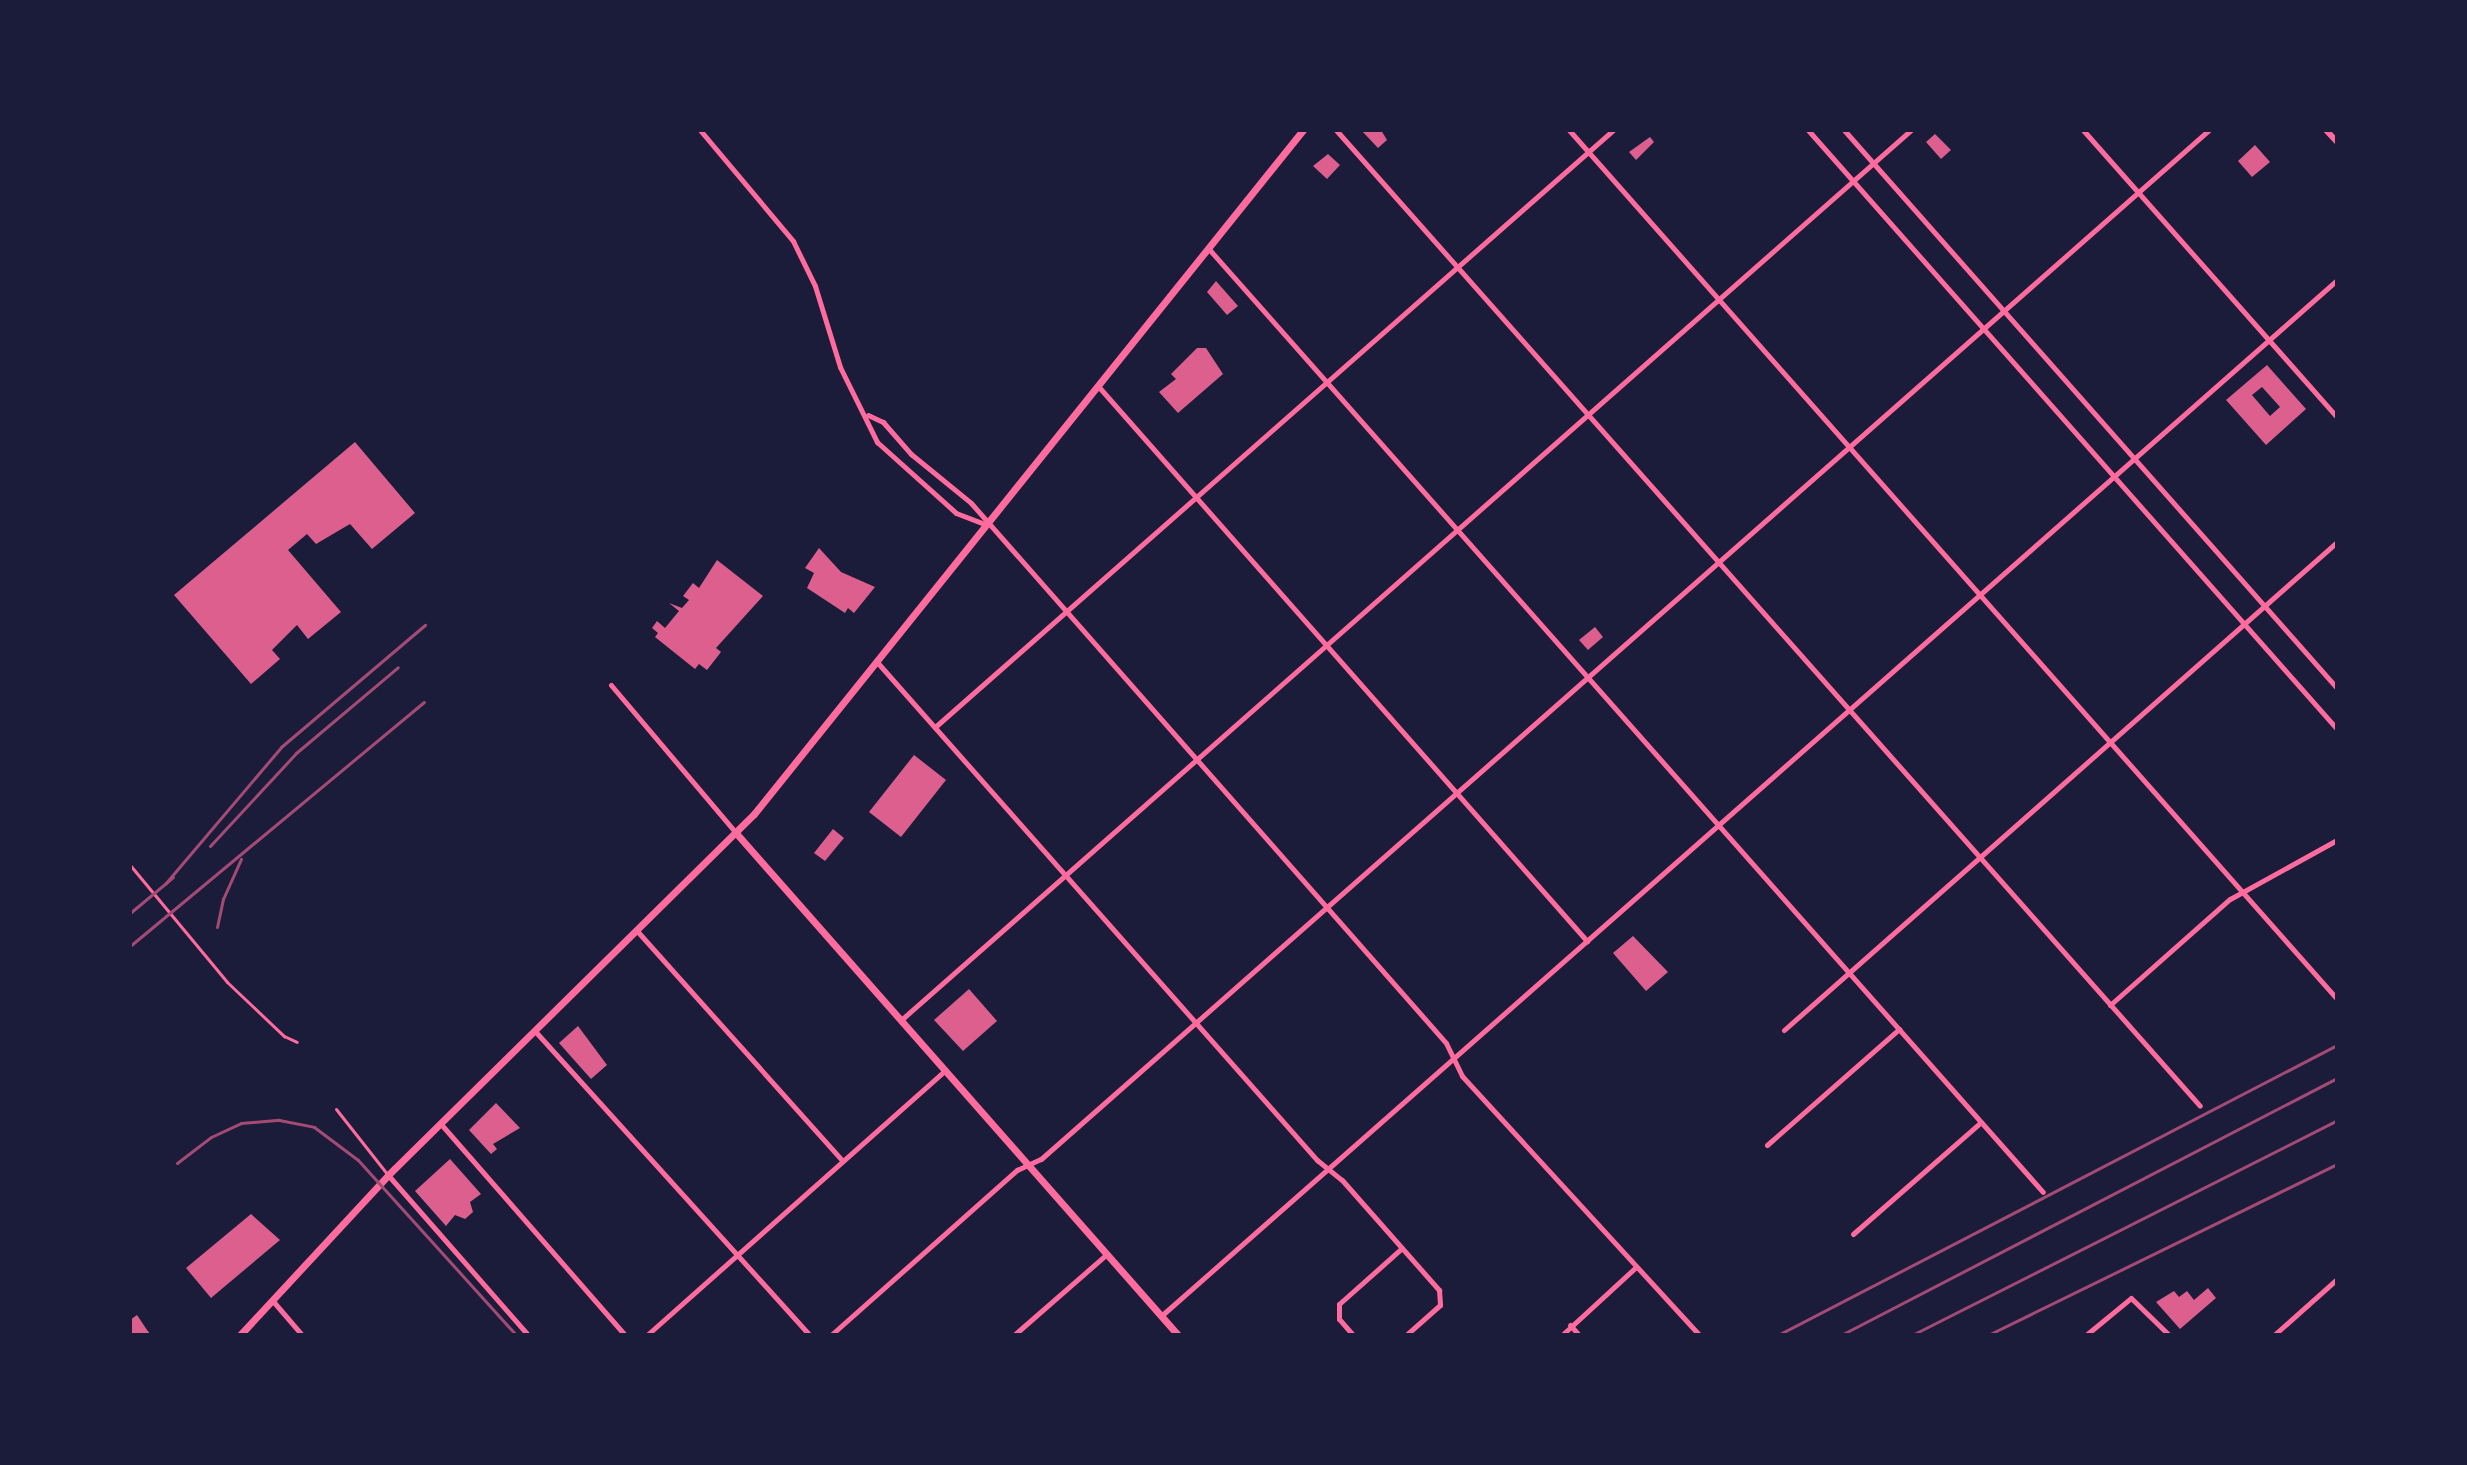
<!DOCTYPE html>
<html>
<head>
<meta charset="utf-8">
<style>
	body { margin:0 }
	#map { position:relative; width:2467px; height:1465px; overflow:hidden; background:#1b1b3a; font-family:Roboto,sans-serif }
	div>[style] { position:absolute }
	[style*='--x'] { left:calc(var(--x)*1px); top:calc(var(--y)*1px); width:calc(var(--w)*1px); rotate:calc(var(--a)*1deg) }
	.building>* { inset:0; background:#dd5f8e }
	.service>* { height:3px; margin:-1.5px; padding:0 1.5px; transform-origin:1.5px; border-radius:1.5px; background:#ff6b9d }
	.minor>* { height:5px; margin:-2.5px; padding:0 2.5px; transform-origin:2.5px; border-radius:2.5px; background:#ff6b9d }
	.tertiary>* { height:6px; margin:-3px; padding:0 3px; transform-origin:3px; border-radius:3px; background:#ff6b9d }
	.secondary>* { height:7px; margin:-3.5px; padding:0 3.5px; transform-origin:3.5px; border-radius:3.5px; background:#ff6b9d }
	.rail>* { height:3px; margin:-1.5px; padding:0 1.5px; transform-origin:1.5px; border-radius:1.5px; background:#a44b75 }
	span { translate:-50% -50%; white-space:nowrap; text-align:center; line-height:1.15; -webkit-text-stroke:8px #1b1b3a; paint-order:stroke }
	.frame { position:absolute; inset:0; border:132px solid #1b1b3a; pointer-events:none }
</style>
</head>
<body>
<div id="map">
	<div class="building">
		<i style="clip-path:polygon(1361px 130px,1381px 130px,1387px 140px,1378px 148px)"></i>
		<i style="clip-path:polygon(1935px 134px,1951px 150px,1941px 159px,1926px 142px)"></i>
		<i style="clip-path:polygon(1650px 137px,1654px 142px,1636px 160px,1629px 152px)"></i>
		<i style="clip-path:polygon(2255px 145px,2270px 162px,2252px 177px,2238px 161px)"></i>
		<i style="clip-path:polygon(1328px 154px,1340px 165px,1327px 179px,1313px 166px)"></i>
		<i style="clip-path:polygon(1216px 281px,1238px 306px,1227px 315px,1207px 292px)"></i>
		<i style="clip-path:polygon(1197px 348px,1206px 348px,1223px 374px,1178px 413px,1159px 392px,1176px 379px,1171px 374px)"></i>
		<i style="clip-path:polygon(evenodd,2267px 365px,2306px 409px,2266px 445px,2226px 400px,2267px 365px,2262px 387px,2280px 407px,2270px 416px,2252px 395px,2262px 387px)"></i>
		<i style="clip-path:polygon(355px 442px,415px 513px,372px 549px,350px 524px,316px 544px,307px 534px,288px 550px,341px 612px,308px 639px,297px 625px,272px 650px,280px 659px,251px 684px,174px 595px)"></i>
		<i style="clip-path:polygon(819px 548px,841px 572px,875px 587px,854px 613px,848px 608px,845px 613px,807px 588px,814px 573px,805px 568px)"></i>
		<i style="clip-path:polygon(717px 560px,763px 596px,716px 648px,721px 652px,707px 670px,699px 664px,695px 669px,655px 637px,658px 633px,652px 628px,657px 621px,665px 628px,679px 611px,669px 603px,682px 608px,689px 600px,683px 596px,693px 583px,699px 588px)"></i>
		<i style="clip-path:polygon(1595px 627px,1603px 637px,1588px 650px,1579px 640px)"></i>
		<i style="clip-path:polygon(914px 755px,946px 780px,901px 837px,869px 812px)"></i>
		<i style="clip-path:polygon(833px 829px,844px 838px,825px 861px,814px 853px)"></i>
		<i style="clip-path:polygon(1633px 936px,1668px 972px,1646px 991px,1613px 953px)"></i>
		<i style="clip-path:polygon(969px 989px,997px 1021px,963px 1051px,934px 1020px)"></i>
		<i style="clip-path:polygon(578px 1026px,607px 1065px,591px 1079px,559px 1043px)"></i>
		<i style="clip-path:polygon(496px 1103px,520px 1128px,493px 1144px,497px 1149px,491px 1154px,469px 1130px)"></i>
		<i style="clip-path:polygon(450px 1159px,481px 1194px,470px 1202px,473px 1212px,465px 1219px,455px 1215px,446px 1226px,415px 1191px)"></i>
		<i style="clip-path:polygon(251px 1214px,280px 1240px,211px 1298px,186px 1268px)"></i>
		<i style="clip-path:polygon(2208px 1288px,2216px 1298px,2180px 1329px,2156px 1302px,2174px 1291px,2179px 1297px,2187px 1291px,2194px 1300px)"></i>
		<i style="clip-path:polygon(137px 1315px,147px 1330px,151px 1335px,130px 1335px,130px 1320px)"></i>
	</div>
	<div class="service">
		<i style="--x:130;--y:865;--w:152;--a:50.3"></i>
		<i style="--x:227;--y:982;--w:79;--a:43.5"></i>
		<i style="--x:284;--y:1036;--w:14;--a:25"></i>
		<i style="--x:336;--y:1109;--w:84;--a:51.8"></i>
	</div>
	<div class="minor">
		<i style="--x:700;--y:130;--w:145;--a:50"></i>
		<i style="--x:793;--y:241;--w:50;--a:63.9"></i>
		<i style="--x:815;--y:286;--w:85;--a:72.8"></i>
		<i style="--x:840;--y:367;--w:84;--a:63.7"></i>
		<i style="--x:877;--y:442;--w:106;--a:41.9"></i>
		<i style="--x:956;--y:513;--w:31;--a:21"></i>
		<i style="--x:1336;--y:130;--w:1303;--a:48.48"></i>
		<i style="--x:1569;--y:130;--w:1160;--a:48.53"></i>
		<i style="--x:1808;--y:130;--w:799;--a:48.55"></i>
		<i style="--x:1844;--y:130;--w:745;--a:48.54"></i>
		<i style="--x:2083;--y:130;--w:383;--a:48.5"></i>
		<i style="--x:1208;--y:248;--w:1260;--a:48.51"></i>
		<i style="--x:1098;--y:386;--w:740;--a:48.62"></i>
		<i style="--x:868;--y:415;--w:17;--a:25"></i>
		<i style="--x:883;--y:422;--w:43;--a:48.8"></i>
		<i style="--x:911;--y:454;--w:77;--a:39.2"></i>
		<i style="--x:971;--y:503;--w:719;--a:48.66"></i>
		<i style="--x:1446;--y:1043;--w:37;--a:64"></i>
		<i style="--x:1462;--y:1076;--w:351;--a:47.5"></i>
		<i style="--x:877;--y:662;--w:665;--a:48.54"></i>
		<i style="--x:1317;--y:1160;--w:32;--a:39"></i>
		<i style="--x:1342;--y:1180;--w:147;--a:48.6"></i>
		<i style="--x:1439;--y:1290;--w:15;--a:86"></i>
		<i style="--x:1440;--y:1305;--w:45;--a:138.6"></i>
		<i style="--x:611;--y:685;--w:194;--a:49.8"></i>
		<i style="--x:935;--y:727;--w:903;--a:-41.36"></i>
		<i style="--x:638;--y:932;--w:307;--a:48.2"></i>
		<i style="--x:2110;--y:1005;--w:160;--a:-41.5"></i>
		<i style="--x:2230;--y:899;--w:122;--a:-28.9"></i>
		<i style="--x:901;--y:1020;--w:1346;--a:-41.39"></i>
		<i style="--x:534;--y:1030;--w:411;--a:47.9"></i>
		<i style="--x:1784;--y:1030;--w:738;--a:-41.43"></i>
		<i style="--x:440;--y:1123;--w:281;--a:48.9"></i>
		<i style="--x:1767;--y:1145;--w:176;--a:-41.3"></i>
		<i style="--x:388;--y:1175;--w:213;--a:48.8"></i>
		<i style="--x:1853;--y:1234;--w:170;--a:-41.2"></i>
		<i style="--x:272;--y:1300;--w:46;--a:49.4"></i>
		<i style="--x:1161;--y:1316;--w:1567;--a:-41.38"></i>
		<i style="--x:1570;--y:1325;--w:13;--a:48"></i>
		<i style="--x:647;--y:1335;--w:399;--a:-41.6"></i>
		<i style="--x:831;--y:1335;--w:249;--a:-41.6"></i>
		<i style="--x:1017;--y:1170;--w:26;--a:-25"></i>
		<i style="--x:1041;--y:1159;--w:1557;--a:-41.38"></i>
		<i style="--x:1014;--y:1335;--w:123;--a:-41.1"></i>
		<i style="--x:1353;--y:1335;--w:21;--a:-131"></i>
		<i style="--x:1339;--y:1319;--w:15;--a:-90"></i>
		<i style="--x:1339;--y:1304;--w:84;--a:-41.6"></i>
		<i style="--x:1562;--y:1335;--w:100;--a:-42.6"></i>
		<i style="--x:2086;--y:1335;--w:58;--a:-39.4"></i>
		<i style="--x:2131;--y:1298;--w:53;--a:44.2"></i>
		<i style="--x:2274;--y:1335;--w:84;--a:-41.6"></i>
	</div>
	<div class="tertiary">
		<i style="--x:2326;--y:130;--w:16;--a:47"></i>
	</div>
	<div class="secondary">
		<i style="--x:736;--y:833;--w:669;--a:48.64"></i>
		<i style="--x:240;--y:1335;--w:218;--a:-47.2"></i>
		<i style="--x:388;--y:1175;--w:514;--a:-44.61"></i>
		<i style="--x:754;--y:814;--w:877;--a:-51.25"></i>
	</div>
	<div class="rail">
		<i style="--x:210;--y:846;--w:127;--a:-47.2"></i>
		<i style="--x:296;--y:753;--w:133;--a:-40.1"></i>
		<i style="--x:165;--y:884;--w:180;--a:-49.7"></i>
		<i style="--x:281;--y:747;--w:189;--a:-40.3"></i>
		<i style="--x:130;--y:913;--w:56;--a:-39.9"></i>
		<i style="--x:217;--y:927;--w:29;--a:-78"></i>
		<i style="--x:223;--y:899;--w:44;--a:-65.8"></i>
		<i style="--x:130;--y:946;--w:382;--a:-39.7"></i>
		<i style="--x:177;--y:1163;--w:43;--a:-37.4"></i>
		<i style="--x:211;--y:1137;--w:33;--a:-25"></i>
		<i style="--x:241;--y:1123;--w:38;--a:-5"></i>
		<i style="--x:279;--y:1120;--w:36;--a:11"></i>
		<i style="--x:314;--y:1127;--w:55;--a:36.9"></i>
		<i style="--x:358;--y:1160;--w:236;--a:47.9"></i>
		<i style="--x:1778;--y:1335;--w:630;--a:-27.42"></i>
		<i style="--x:1841;--y:1335;--w:559;--a:-27.39"></i>
		<i style="--x:1912;--y:1335;--w:476;--a:-26.8"></i>
		<i style="--x:1988;--y:1335;--w:389;--a:-26.1"></i>
	</div>
	<div class="frame"></div>
</div>
</body>
</html>
